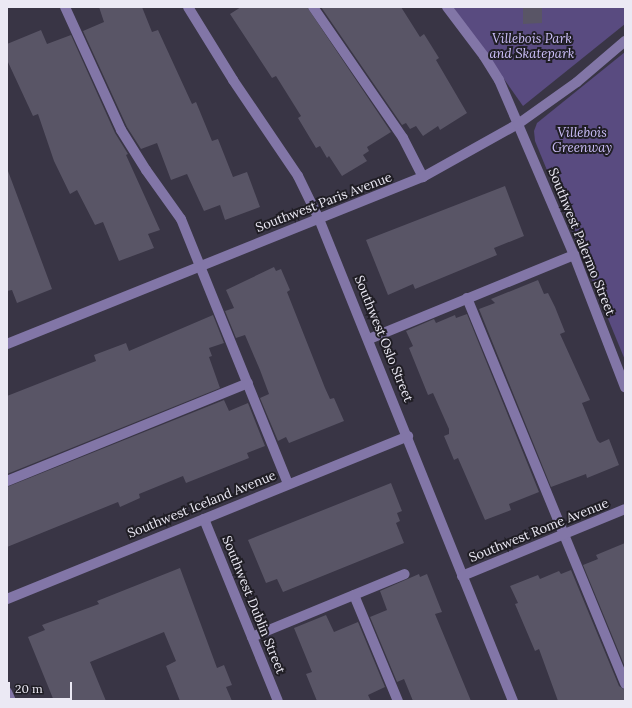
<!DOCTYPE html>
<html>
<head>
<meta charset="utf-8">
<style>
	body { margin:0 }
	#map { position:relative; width:632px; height:708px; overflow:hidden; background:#393545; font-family:Lora,serif }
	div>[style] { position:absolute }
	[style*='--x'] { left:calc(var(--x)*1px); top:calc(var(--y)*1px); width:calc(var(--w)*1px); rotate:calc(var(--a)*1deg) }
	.green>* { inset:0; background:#594b80 }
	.building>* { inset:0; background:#595566 }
	.minor>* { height:10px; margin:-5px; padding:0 5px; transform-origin:5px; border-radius:5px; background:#8276a7 }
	span { translate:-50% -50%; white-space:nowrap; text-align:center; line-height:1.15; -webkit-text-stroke:4px #201e25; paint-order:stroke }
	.park-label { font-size:13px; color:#ccbff9; font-style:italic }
	.street-label { font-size:13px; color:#ebe9f4 }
	.frame { position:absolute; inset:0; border:8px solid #ebe9f4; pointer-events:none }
	.scale { position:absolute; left:8px; top:682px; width:64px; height:18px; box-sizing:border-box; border:2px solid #ebe9f4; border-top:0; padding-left:5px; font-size:12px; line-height:14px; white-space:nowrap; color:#ebe9f4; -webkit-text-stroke:3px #201e25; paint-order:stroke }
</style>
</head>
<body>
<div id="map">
	<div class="green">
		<i style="clip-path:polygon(453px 7px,625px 7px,625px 24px,523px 106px)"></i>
		<i style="clip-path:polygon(625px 52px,625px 360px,535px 141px,534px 131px,537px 123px)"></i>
	</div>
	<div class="building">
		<i style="clip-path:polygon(99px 7px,142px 7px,152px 32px,158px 30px,192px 104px,196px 102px,212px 141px,218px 139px,233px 177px,247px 172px,260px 207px,225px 220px,220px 205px,204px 211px,187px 174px,171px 180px,157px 143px,141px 149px,127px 127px,83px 31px,104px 22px)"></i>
		<i style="clip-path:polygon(241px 7px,307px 7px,391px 132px,367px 147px,369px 151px,363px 155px,367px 161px,342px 176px,329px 156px,327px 158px,320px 146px,316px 148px,298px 118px,301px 116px,276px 76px,272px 78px,230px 14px)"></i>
		<i style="clip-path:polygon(321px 7px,401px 7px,420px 37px,424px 34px,439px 58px,436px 60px,467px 113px,440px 130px,438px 126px,423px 136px,416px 126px,410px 129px,406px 123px,402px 125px)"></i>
		<i style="clip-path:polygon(523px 7px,542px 7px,542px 23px,523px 24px)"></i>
		<i style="clip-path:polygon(41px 30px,47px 44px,71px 35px,115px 133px,128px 154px,126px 155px,160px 230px,148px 234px,154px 248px,119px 261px,103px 222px,95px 225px,77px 190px,70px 194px,54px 161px,38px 114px,33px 116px,7px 60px,7px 44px)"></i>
		<i style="clip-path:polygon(8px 171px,52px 289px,17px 303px,12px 290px,7px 291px)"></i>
		<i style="clip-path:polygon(505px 186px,524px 236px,494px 248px,497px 255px,415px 289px,413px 284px,388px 295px,366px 240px)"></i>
		<i style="clip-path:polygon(274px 267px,276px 271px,281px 269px,290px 290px,287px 292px,325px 388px,330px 399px,334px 398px,344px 421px,289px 443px,286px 437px,278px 441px,260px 398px,269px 394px,260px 370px,245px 335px,236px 338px,225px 311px,234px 308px,226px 290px)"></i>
		<i style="clip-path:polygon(538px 280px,544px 294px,548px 293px,555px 307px,565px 332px,560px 334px,590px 400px,582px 403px,597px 440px,600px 443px,609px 439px,619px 465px,587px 478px,586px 474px,551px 487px,479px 309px,495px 303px,491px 299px)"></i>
		<i style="clip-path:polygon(467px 314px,539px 492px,509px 504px,511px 510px,485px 520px,458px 458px,454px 460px,444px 436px,449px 434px,449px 429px,433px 393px,428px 395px,409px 348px,413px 346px,406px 331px,434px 319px,436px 323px,455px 315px,456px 318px)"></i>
		<i style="clip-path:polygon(213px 315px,224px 343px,209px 348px,212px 356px,209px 357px,220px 388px,7px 474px,7px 396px,96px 361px,94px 355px,126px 343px,129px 351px)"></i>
		<i style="clip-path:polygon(224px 400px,229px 411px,248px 403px,265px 446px,247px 453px,249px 458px,186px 483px,183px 476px,139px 494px,140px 498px,120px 507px,118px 502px,7px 547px,7px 487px)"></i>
		<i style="clip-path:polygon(391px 483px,402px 511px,397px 513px,400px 521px,396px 523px,404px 543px,283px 592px,277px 579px,266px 583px,248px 540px)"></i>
		<i style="clip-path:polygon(625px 543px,625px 667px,583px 565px,598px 559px,596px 555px)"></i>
		<i style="clip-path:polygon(180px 568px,217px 668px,224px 665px,232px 685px,226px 687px,232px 701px,180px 701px,166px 666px,176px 661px,164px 632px,90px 662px,106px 701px,54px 701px,28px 637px,45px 630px,42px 625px,99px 604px,97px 601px)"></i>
		<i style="clip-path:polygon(571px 570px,619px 686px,625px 690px,625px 701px,558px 701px,539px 649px,535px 651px,515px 604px,518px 603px,510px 586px,538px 575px,540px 579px,559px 571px,561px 574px)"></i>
		<i style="clip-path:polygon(419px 574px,420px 577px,427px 574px,442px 612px,435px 614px,471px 701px,413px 701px,404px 679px,397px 682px,370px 617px,387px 610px,380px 591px)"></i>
		<i style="clip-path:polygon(326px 615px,334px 632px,358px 622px,385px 687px,368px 695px,371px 701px,317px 701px,306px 674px,312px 672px,294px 628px)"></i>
	</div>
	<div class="minor">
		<i style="--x:65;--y:7;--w:135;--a:65.5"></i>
		<i style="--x:121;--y:130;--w:47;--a:58"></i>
		<i style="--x:146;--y:170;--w:60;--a:54.5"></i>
		<i style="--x:181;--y:219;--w:286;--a:68"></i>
		<i style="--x:188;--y:7;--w:86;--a:58.3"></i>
		<i style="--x:233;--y:80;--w:116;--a:55.9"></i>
		<i style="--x:298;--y:176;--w:48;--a:64"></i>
		<i style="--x:319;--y:219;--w:520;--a:68.08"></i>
		<i style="--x:313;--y:7;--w:159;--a:55.5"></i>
		<i style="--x:403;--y:138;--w:44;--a:62.9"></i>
		<i style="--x:447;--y:7;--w:61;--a:52.9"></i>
		<i style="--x:484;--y:56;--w:28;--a:58"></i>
		<i style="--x:499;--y:80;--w:190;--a:66.8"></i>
		<i style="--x:574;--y:255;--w:142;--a:68.9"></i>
		<i style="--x:467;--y:298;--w:417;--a:67.7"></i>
		<i style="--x:369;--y:339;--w:222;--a:-22.3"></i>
		<i style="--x:7;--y:344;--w:448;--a:-21.9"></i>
		<i style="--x:423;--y:177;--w:109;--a:-29.2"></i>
		<i style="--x:518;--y:124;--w:72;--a:-35.4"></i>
		<i style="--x:577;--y:82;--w:63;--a:-40.5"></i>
		<i style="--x:7;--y:481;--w:260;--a:-22.1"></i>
		<i style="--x:204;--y:519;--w:196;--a:67.9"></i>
		<i style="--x:462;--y:576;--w:176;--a:-22.3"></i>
		<i style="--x:354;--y:595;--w:115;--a:67.5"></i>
		<i style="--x:7;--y:599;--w:433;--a:-22.1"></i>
		<i style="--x:252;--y:637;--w:165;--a:-22.4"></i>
		<i style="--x:7;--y:692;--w:10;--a:66"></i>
	</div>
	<div class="park-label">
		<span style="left:532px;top:47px">Villebois Park<br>and Skatepark</span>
		<span style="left:582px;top:141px">Villebois<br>Greenway</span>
	</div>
	<div class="street-label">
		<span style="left:324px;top:203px;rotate:-21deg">Southwest Paris Avenue</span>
		<span style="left:581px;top:242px;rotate:68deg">Southwest Palermo Street</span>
		<span style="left:383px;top:339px;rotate:68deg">Southwest Oslo Street</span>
		<span style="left:202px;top:505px;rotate:-22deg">Southwest Iceland Avenue</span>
		<span style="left:539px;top:531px;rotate:-22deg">Southwest Rome Avenue</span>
		<span style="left:253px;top:605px;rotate:68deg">Southwest Dublin Street</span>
	</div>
	<div class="frame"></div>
	<div class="scale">20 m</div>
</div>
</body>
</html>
